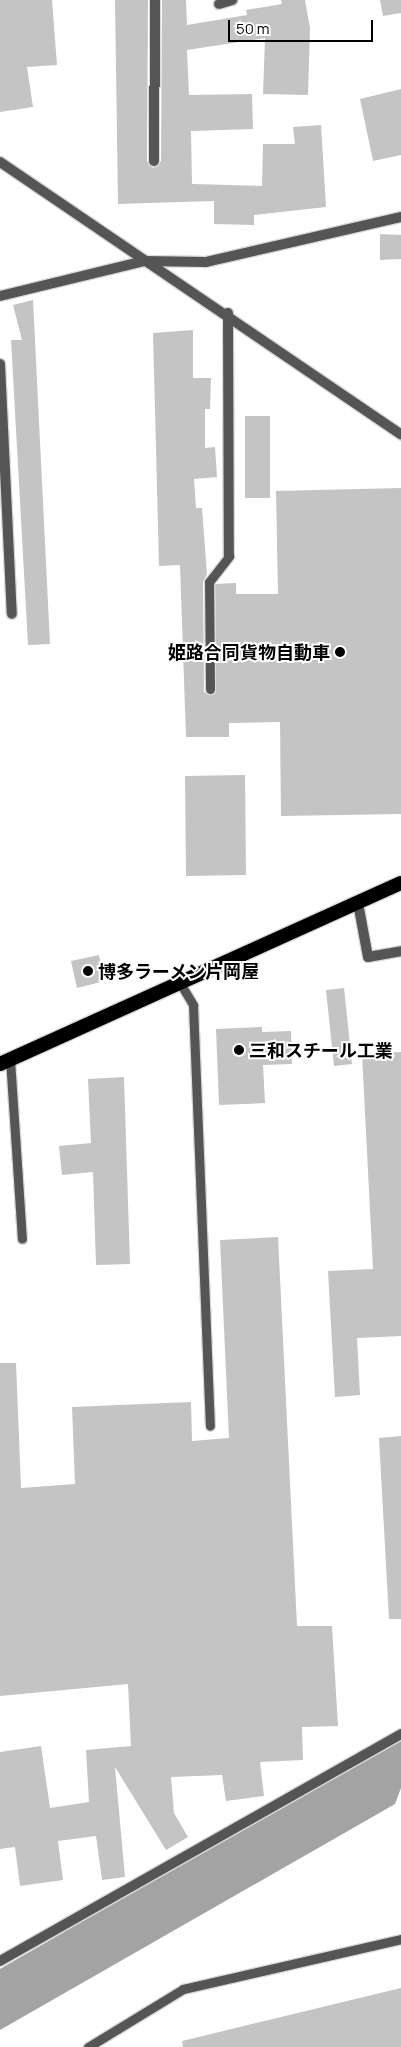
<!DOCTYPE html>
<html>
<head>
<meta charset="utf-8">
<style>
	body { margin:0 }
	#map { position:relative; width:401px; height:2047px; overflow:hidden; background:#fff; font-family:Manrope,"Noto Sans JP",sans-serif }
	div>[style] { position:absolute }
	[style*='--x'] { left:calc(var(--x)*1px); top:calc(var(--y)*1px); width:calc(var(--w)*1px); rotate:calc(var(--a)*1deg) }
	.water>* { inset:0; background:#a3a3a3 }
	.building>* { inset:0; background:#c4c4c4 }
	.roads { filter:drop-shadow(1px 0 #dbdbdb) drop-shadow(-1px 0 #dbdbdb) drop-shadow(0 1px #dbdbdb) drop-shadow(0 -1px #dbdbdb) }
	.service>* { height:9px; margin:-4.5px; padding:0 4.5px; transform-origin:4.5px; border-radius:4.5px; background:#555 }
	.minor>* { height:10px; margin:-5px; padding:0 5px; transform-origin:5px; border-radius:5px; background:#555 }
	.tertiary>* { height:10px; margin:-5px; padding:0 5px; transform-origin:5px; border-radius:5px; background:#555 }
	.trunk>* { height:14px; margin:-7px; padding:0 7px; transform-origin:7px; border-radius:7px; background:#000 }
	.dots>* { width:14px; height:14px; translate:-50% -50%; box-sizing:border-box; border:2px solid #fff; border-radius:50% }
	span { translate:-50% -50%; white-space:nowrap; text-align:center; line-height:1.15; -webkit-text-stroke:4px #fff; paint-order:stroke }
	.poi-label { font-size:18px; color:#000; font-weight:700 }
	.right { translate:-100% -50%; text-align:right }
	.left { translate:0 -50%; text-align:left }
	.scale { position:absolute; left:228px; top:20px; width:145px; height:22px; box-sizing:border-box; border:2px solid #000; border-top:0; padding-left:6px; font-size:15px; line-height:18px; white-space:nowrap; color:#000; -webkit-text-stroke:4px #fff; paint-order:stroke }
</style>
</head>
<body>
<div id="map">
	<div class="water">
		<i style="clip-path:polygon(401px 1737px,401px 1788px,395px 1804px,0 2030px,0 1969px)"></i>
	</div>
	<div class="building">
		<i style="clip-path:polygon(0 0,52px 0,57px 65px,27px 67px,33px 107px,0 112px)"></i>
		<i style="clip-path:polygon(115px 0,148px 0,147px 161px,153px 168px,161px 161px,162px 0,186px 0,187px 25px,247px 15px,246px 10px,282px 4px,281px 0,305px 0,310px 28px,308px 95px,263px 94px,265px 38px,187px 50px,189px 95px,252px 94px,253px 129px,191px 131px,192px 184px,262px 186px,263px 144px,295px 144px,293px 127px,321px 125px,326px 207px,254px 215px,254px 225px,214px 224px,214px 201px,118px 204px)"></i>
		<i style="clip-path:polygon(380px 0,401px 0,401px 13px,383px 16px)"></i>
		<i style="clip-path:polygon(401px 89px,401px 155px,373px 161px,360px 99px)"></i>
		<i style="clip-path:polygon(380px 234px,401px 235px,401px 259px,380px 260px)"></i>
		<i style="clip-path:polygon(33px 300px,50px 644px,28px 645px,11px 340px,22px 340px,13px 305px)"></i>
		<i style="clip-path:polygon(193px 330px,193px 378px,211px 378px,210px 409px,205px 409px,205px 448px,215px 447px,217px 477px,194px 479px,196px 508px,202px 508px,207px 574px,203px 582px,204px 692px,211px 695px,216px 689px,215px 584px,236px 583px,236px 594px,278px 594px,276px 491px,401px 488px,401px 814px,281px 816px,280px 722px,229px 723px,229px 737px,186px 737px,180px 565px,159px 566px,153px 333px)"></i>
		<i style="clip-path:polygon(245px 416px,270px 416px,270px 498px,245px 498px)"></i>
		<i style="clip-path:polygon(245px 775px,246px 875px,186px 876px,185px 776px)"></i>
		<i style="clip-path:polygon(99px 955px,105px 981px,77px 988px,71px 961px)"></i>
		<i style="clip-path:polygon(344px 988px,352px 1064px,334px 1066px,326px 990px)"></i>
		<i style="clip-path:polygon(262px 1027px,262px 1032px,291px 1031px,292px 1064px,263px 1065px,265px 1103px,219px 1105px,216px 1029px)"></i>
		<i style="clip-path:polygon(401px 1052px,401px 1336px,357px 1338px,360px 1395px,335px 1397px,328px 1271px,373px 1269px,362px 1054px)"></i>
		<i style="clip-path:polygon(124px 1077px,130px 1264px,96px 1265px,93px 1172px,62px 1175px,59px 1146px,91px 1143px,88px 1079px)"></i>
		<i style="clip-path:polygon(278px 1237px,297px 1626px,332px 1626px,338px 1726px,302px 1727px,303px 1760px,260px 1762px,264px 1796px,226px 1801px,222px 1775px,171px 1777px,174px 1813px,188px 1837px,166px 1850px,115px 1767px,125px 1877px,102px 1880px,96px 1836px,58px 1841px,63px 1880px,20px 1886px,15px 1847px,0 1849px,0 1752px,41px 1746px,50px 1808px,89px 1802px,86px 1750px,131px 1746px,128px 1684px,0 1696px,0 1363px,16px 1363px,21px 1488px,75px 1484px,72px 1407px,191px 1402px,192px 1441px,229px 1438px,220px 1240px)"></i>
		<i style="clip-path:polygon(401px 1436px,401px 1619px,389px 1619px,379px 1438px)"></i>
		<i style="clip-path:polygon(401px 1988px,401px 2047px,183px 2047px,182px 2041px)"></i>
	</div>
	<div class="roads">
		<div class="service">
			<i style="--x:210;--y:689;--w:107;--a:-90.5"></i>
			<i style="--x:209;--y:582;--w:33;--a:-52"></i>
			<i style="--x:180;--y:983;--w:26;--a:59"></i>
			<i style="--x:193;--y:1005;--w:421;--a:87.7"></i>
			<i style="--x:10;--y:1059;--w:180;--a:86.2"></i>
			<i style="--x:88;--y:2047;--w:111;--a:-31.4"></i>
			<i style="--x:183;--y:1989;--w:224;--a:-12.9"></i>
		</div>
		<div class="minor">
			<i style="--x:219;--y:4;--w:14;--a:-17"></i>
			<i style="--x:154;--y:161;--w:161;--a:-89.6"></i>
			<i style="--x:0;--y:296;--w:149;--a:-13.6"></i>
			<i style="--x:145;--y:261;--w:61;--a:0.9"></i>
			<i style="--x:206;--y:262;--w:200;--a:-13"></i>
			<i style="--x:228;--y:313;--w:243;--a:89.8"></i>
			<i style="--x:0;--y:364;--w:250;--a:87.3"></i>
			<i style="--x:358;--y:903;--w:55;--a:79.5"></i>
			<i style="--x:368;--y:957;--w:34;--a:-10"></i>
			<i style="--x:0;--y:1961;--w:461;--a:-29.5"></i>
		</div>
		<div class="tertiary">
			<i style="--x:0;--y:162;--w:485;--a:34.2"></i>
		</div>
		<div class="trunk">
			<i style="--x:0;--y:1064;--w:440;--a:-24.3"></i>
		</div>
	</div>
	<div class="dots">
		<i style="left:340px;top:652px;background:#000"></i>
		<i style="left:88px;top:971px;background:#000"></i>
		<i style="left:239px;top:1050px;background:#000"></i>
	</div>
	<div class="poi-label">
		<span class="right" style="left:330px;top:652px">姫路合同貨物自動車</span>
		<span class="left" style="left:98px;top:971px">博多ラーメン片岡屋</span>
		<span class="left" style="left:249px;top:1050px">三和スチール工業</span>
	</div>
	<div class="scale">50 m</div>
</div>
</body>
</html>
